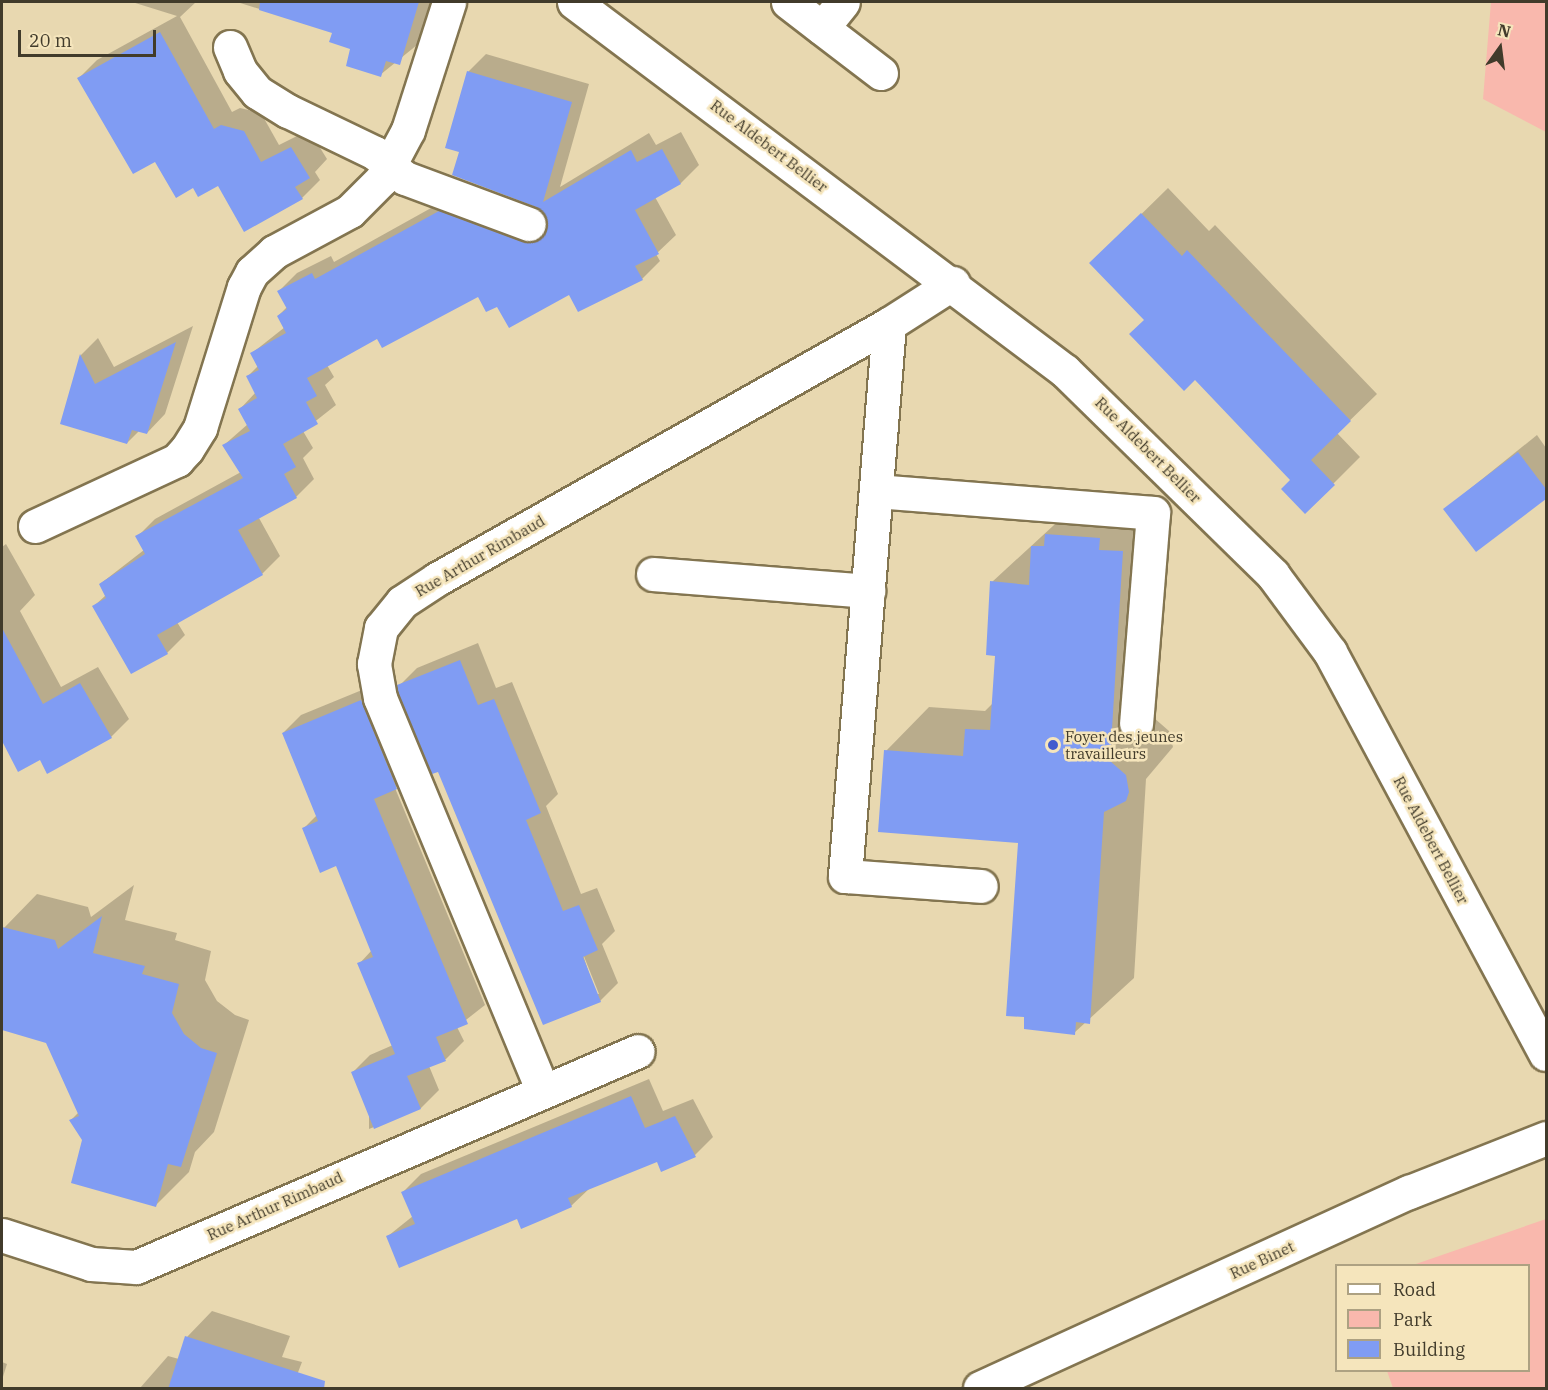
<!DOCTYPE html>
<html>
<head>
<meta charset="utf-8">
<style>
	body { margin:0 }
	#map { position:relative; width:1548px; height:1390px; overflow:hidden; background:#e8d8b0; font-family:"IBM Plex Serif",serif }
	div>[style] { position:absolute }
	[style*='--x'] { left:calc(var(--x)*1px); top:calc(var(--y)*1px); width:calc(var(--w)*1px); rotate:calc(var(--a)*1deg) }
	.green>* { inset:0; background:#f9b8ad }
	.shadow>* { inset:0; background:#0003 }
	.building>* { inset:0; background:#809cf3 }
	.roads { filter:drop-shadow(2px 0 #837550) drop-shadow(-2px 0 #837550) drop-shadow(0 2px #837550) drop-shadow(0 -2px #837550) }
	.minor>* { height:33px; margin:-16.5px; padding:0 16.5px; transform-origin:16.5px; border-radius:16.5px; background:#fff }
	.dots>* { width:16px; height:16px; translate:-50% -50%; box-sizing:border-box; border:3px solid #f5e5bc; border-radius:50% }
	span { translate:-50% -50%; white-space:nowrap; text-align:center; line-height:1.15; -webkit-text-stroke:5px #f5e5bc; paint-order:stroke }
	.street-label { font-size:15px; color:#413b2b }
	.poi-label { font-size:15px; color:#413b2b }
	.left { translate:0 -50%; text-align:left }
	.frame { position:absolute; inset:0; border:3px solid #413b2b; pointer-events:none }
	.legend { position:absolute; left:1335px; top:1264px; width:195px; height:108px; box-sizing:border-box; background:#f5e5bc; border:2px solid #ada182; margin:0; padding:8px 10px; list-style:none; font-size:18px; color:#413b2b }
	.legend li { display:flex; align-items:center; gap:12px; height:30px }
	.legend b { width:30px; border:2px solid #ada182 }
	.north { position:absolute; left:1470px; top:18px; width:60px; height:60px; -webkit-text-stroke:4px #f5e5bc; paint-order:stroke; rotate:14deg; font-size:16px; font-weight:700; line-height:24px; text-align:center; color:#413b2b }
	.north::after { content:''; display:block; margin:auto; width:21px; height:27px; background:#413b2b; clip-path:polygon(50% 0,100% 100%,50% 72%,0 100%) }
	.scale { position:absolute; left:18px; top:30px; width:138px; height:27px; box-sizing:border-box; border:3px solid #413b2b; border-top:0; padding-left:8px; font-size:18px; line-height:21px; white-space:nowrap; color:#413b2b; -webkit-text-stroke:4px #f5e5bc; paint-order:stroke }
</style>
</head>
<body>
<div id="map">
	<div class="green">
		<i style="clip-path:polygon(1491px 2px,1546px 2px,1546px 132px,1483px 99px)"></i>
		<i style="clip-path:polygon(1546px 1219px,1546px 1388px,1393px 1388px,1387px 1371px,1528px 1370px,1528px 1266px,1413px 1265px)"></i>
	</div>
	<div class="shadow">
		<i style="clip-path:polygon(132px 2px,196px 2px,180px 17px,232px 112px,240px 108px,261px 113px,279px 145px,309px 130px,327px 159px,315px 172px,320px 180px,302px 198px,244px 230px,218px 184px,193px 186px,79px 78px,97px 60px,177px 16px)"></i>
		<i style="clip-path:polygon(237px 2px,430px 2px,417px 45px,380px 75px,334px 32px)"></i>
		<i style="clip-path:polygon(486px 54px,589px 84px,560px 187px,649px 133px,656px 145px,681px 132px,699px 165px,681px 183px,655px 197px,676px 235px,656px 254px,660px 261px,642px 279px,498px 305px,479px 295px,378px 337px,327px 365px,334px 377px,325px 385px,336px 405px,303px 431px,313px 448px,303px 458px,314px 479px,296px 497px,259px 518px,280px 556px,262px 574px,177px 622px,185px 635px,167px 653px,94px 606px,106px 595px,100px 584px,144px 550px,137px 537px,155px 519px,241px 472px,224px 445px,248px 424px,240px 409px,256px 392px,248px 376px,258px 366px,252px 353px,285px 327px,278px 316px,287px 307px,279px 291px,297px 273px,331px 256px,334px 262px,458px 193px,542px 224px,549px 223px,537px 205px,461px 151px,468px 72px)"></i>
		<i style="clip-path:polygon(1168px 188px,1209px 231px,1215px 225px,1377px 394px,1337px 433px,1360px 457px,1305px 512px,1292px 480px,1145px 319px,1118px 237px)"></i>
		<i style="clip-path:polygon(193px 326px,165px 414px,147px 433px,139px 431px,127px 443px,61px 423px,81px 355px,98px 338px,114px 367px)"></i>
		<i style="clip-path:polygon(1537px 435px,1546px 448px,1546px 497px,1477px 550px,1445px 509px)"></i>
		<i style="clip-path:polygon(1091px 491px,1143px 495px,1153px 717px,1169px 731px,1173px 747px,1146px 779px,1134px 978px,1074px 1033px,1020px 841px,886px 751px,929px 707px,985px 711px,994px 702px,997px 655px,992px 582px)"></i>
		<i style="clip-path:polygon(6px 544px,35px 595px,20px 611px,61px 687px,98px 667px,129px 719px,111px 737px,41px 758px,19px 770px,2px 738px,2px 547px)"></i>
		<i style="clip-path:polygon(evenodd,478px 643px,496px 688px,512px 682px,558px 794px,546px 806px,581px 894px,597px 888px,615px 931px,602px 944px,618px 983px,600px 1001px,439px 770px,399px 686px,417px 668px,478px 643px,581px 949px,599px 994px,596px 994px,581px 949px)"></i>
		<i style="clip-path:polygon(379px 683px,414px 770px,395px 788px,485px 1005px,457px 1027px,464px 1041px,446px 1059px,429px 1066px,439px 1090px,421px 1108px,369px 1129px,369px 1112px,352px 1073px,370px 1055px,393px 1045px,359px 964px,372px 950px,337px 864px,304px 828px,317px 815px,283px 733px,301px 715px)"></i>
		<i style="clip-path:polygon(134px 885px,125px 920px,177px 933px,175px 940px,211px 951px,205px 980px,217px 1001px,235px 1015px,249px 1020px,214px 1132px,195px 1152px,189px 1172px,156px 1205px,84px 1140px,71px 1120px,79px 1112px,47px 1042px,2px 1028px,4px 928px,37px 894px,88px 907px,91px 917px)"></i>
		<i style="clip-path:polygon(649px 1079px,663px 1111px,693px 1099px,713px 1137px,695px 1155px,658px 1160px,590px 1188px,571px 1206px,388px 1236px,413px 1216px,403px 1192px,421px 1174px)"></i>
		<i style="clip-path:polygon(212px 1311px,290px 1336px,282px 1357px,302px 1362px,292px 1388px,140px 1388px,168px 1356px,179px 1359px,187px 1337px)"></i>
		<i style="clip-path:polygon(2px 1362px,7px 1364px,2px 1380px)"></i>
	</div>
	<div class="building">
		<i style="clip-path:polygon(260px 2px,419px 2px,400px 65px,386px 61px,381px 77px,346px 66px,350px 49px,329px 42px,332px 33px,259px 10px)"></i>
		<i style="clip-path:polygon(160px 32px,214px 129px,221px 125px,244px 131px,261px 162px,291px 147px,310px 178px,295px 187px,303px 199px,244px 232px,218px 186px,198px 197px,193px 188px,176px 198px,155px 162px,133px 174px,77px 78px)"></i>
		<i style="clip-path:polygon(467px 71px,572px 102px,543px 202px,631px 150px,637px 162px,662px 149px,681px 184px,635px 210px,659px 254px,635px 266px,643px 280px,578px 312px,569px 295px,509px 328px,497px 307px,486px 312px,478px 297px,382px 348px,377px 339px,307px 378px,317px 396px,306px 402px,318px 424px,283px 444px,296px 467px,284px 474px,297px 498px,238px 530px,263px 575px,157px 635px,168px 654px,131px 674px,92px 606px,106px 598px,99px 584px,145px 554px,135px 536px,243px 478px,222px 445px,250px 431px,238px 409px,257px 398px,246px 376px,259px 370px,250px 353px,286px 333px,277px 316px,287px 309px,277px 291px,312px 273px,315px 279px,439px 211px,523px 242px,540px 239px,546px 231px,547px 220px,536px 207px,452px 175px,459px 152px,445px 148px)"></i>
		<i style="clip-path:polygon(1141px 213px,1182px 256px,1187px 250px,1351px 421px,1311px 460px,1335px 485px,1305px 514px,1281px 489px,1290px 480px,1195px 380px,1184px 391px,1129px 334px,1144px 320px,1089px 263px)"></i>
		<i style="clip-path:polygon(176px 342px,147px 434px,132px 430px,127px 444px,60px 424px,80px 354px,95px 384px)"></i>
		<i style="clip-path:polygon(1518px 452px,1546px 489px,1546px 499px,1476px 552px,1443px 509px)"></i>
		<i style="clip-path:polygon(1045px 534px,1100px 538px,1099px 550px,1123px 551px,1110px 761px,1126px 775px,1129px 792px,1126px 801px,1104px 812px,1090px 1024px,1076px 1022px,1075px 1035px,1024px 1029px,1024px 1017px,1006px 1016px,1018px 843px,878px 832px,884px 750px,963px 756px,965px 729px,990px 730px,995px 656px,986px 655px,990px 581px,1029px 585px,1031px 546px,1044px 546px)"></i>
		<i style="clip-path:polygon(2px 628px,43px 704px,80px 683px,112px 738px,47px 774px,40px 760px,18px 772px,2px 741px)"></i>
		<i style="clip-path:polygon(460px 660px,478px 705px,494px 699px,541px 813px,526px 820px,563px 911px,579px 905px,598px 950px,583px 957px,601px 1002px,543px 1025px,438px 772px,432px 774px,398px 693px,397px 685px)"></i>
		<i style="clip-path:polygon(361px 700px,397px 789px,374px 799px,468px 1024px,436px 1037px,446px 1061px,407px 1076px,421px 1109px,374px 1129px,351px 1072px,395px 1054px,357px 963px,373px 957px,336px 866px,320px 873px,302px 828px,318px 821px,282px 733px)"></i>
		<i style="clip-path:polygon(102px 916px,93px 953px,145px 966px,142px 974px,179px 984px,172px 1013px,184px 1034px,201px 1048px,217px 1053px,181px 1167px,168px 1164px,156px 1207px,71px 1183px,82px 1140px,69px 1120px,79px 1116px,46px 1043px,2px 1030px,2px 927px,55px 940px,58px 949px)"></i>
		<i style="clip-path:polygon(631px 1096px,645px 1128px,675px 1116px,696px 1157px,661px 1172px,657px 1162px,568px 1198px,572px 1207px,547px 1218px,521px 1229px,517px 1219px,399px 1268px,386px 1236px,415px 1224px,401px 1192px)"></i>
		<i style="clip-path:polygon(185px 1336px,325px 1381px,324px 1389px,168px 1389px)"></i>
	</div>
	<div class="roads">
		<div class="minor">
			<i style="--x:574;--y:2;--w:614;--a:36.93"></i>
			<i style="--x:1065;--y:371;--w:291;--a:44.4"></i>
			<i style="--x:1273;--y:575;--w:96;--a:53.5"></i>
			<i style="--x:1330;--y:652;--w:456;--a:61.8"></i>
			<i style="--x:788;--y:2;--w:117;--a:37.4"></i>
			<i style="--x:822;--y:28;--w:33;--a:-51"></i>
			<i style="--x:230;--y:47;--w:26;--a:67"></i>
			<i style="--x:240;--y:71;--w:27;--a:51"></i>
			<i style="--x:257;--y:92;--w:36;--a:32"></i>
			<i style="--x:288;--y:111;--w:97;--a:25.8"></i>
			<i style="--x:375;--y:153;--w:39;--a:40"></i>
			<i style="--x:405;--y:178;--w:132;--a:20.4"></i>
			<i style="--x:889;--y:324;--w:554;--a:94.56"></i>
			<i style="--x:845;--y:876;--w:136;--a:4.2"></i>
			<i style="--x:876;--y:491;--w:278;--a:4.5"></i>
			<i style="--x:1153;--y:513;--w:211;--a:94.6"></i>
			<i style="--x:35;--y:526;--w:157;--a:-24.9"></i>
			<i style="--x:177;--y:460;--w:15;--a:-48"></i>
			<i style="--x:187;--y:449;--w:25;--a:-58"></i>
			<i style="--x:200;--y:428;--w:148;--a:-72.7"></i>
			<i style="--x:244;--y:287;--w:17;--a:-62"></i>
			<i style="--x:252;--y:272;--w:30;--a:-42"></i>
			<i style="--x:274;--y:252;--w:86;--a:-28.3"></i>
			<i style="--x:350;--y:211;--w:45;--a:-45"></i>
			<i style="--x:382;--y:179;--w:55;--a:-62"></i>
			<i style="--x:408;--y:130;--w:134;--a:-72.2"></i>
			<i style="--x:653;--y:574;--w:216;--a:4.5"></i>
			<i style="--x:542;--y:1089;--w:423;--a:-112.5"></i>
			<i style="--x:380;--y:698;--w:35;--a:-100"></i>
			<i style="--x:374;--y:664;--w:37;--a:-79"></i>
			<i style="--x:381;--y:628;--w:33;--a:-51"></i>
			<i style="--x:402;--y:602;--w:42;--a:-33.3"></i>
			<i style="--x:437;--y:579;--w:519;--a:-29.43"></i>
			<i style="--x:889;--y:324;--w:76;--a:-32.6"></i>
			<i style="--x:2;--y:1235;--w:94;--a:18"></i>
			<i style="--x:91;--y:1264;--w:45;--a:3.8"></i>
			<i style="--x:136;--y:1267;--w:546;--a:-23.28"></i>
			<i style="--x:980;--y:1388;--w:472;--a:-24.6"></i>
			<i style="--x:1409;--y:1192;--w:147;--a:-21.5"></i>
		</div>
	</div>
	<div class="dots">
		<i style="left:1053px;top:745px;background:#415bce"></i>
	</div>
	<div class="street-label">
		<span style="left:769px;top:146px;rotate:37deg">Rue Aldebert Bellier</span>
		<span style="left:1148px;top:450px;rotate:45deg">Rue Aldebert Bellier</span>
		<span style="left:480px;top:556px;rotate:-30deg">Rue Arthur Rimbaud</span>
		<span style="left:1431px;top:840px;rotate:62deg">Rue Aldebert Bellier</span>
		<span style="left:275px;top:1206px;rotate:-24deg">Rue Arthur Rimbaud</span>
		<span style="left:1262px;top:1260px;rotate:-25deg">Rue Binet</span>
	</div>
	<div class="poi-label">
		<span class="left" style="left:1065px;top:745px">Foyer des jeunes<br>travailleurs</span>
	</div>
	<div class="frame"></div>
	<ul class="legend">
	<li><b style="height:8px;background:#fff"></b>Road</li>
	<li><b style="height:16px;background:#f9b8ad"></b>Park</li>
	<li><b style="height:16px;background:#809cf3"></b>Building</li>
	</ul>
	<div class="north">N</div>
	<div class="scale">20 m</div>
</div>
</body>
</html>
